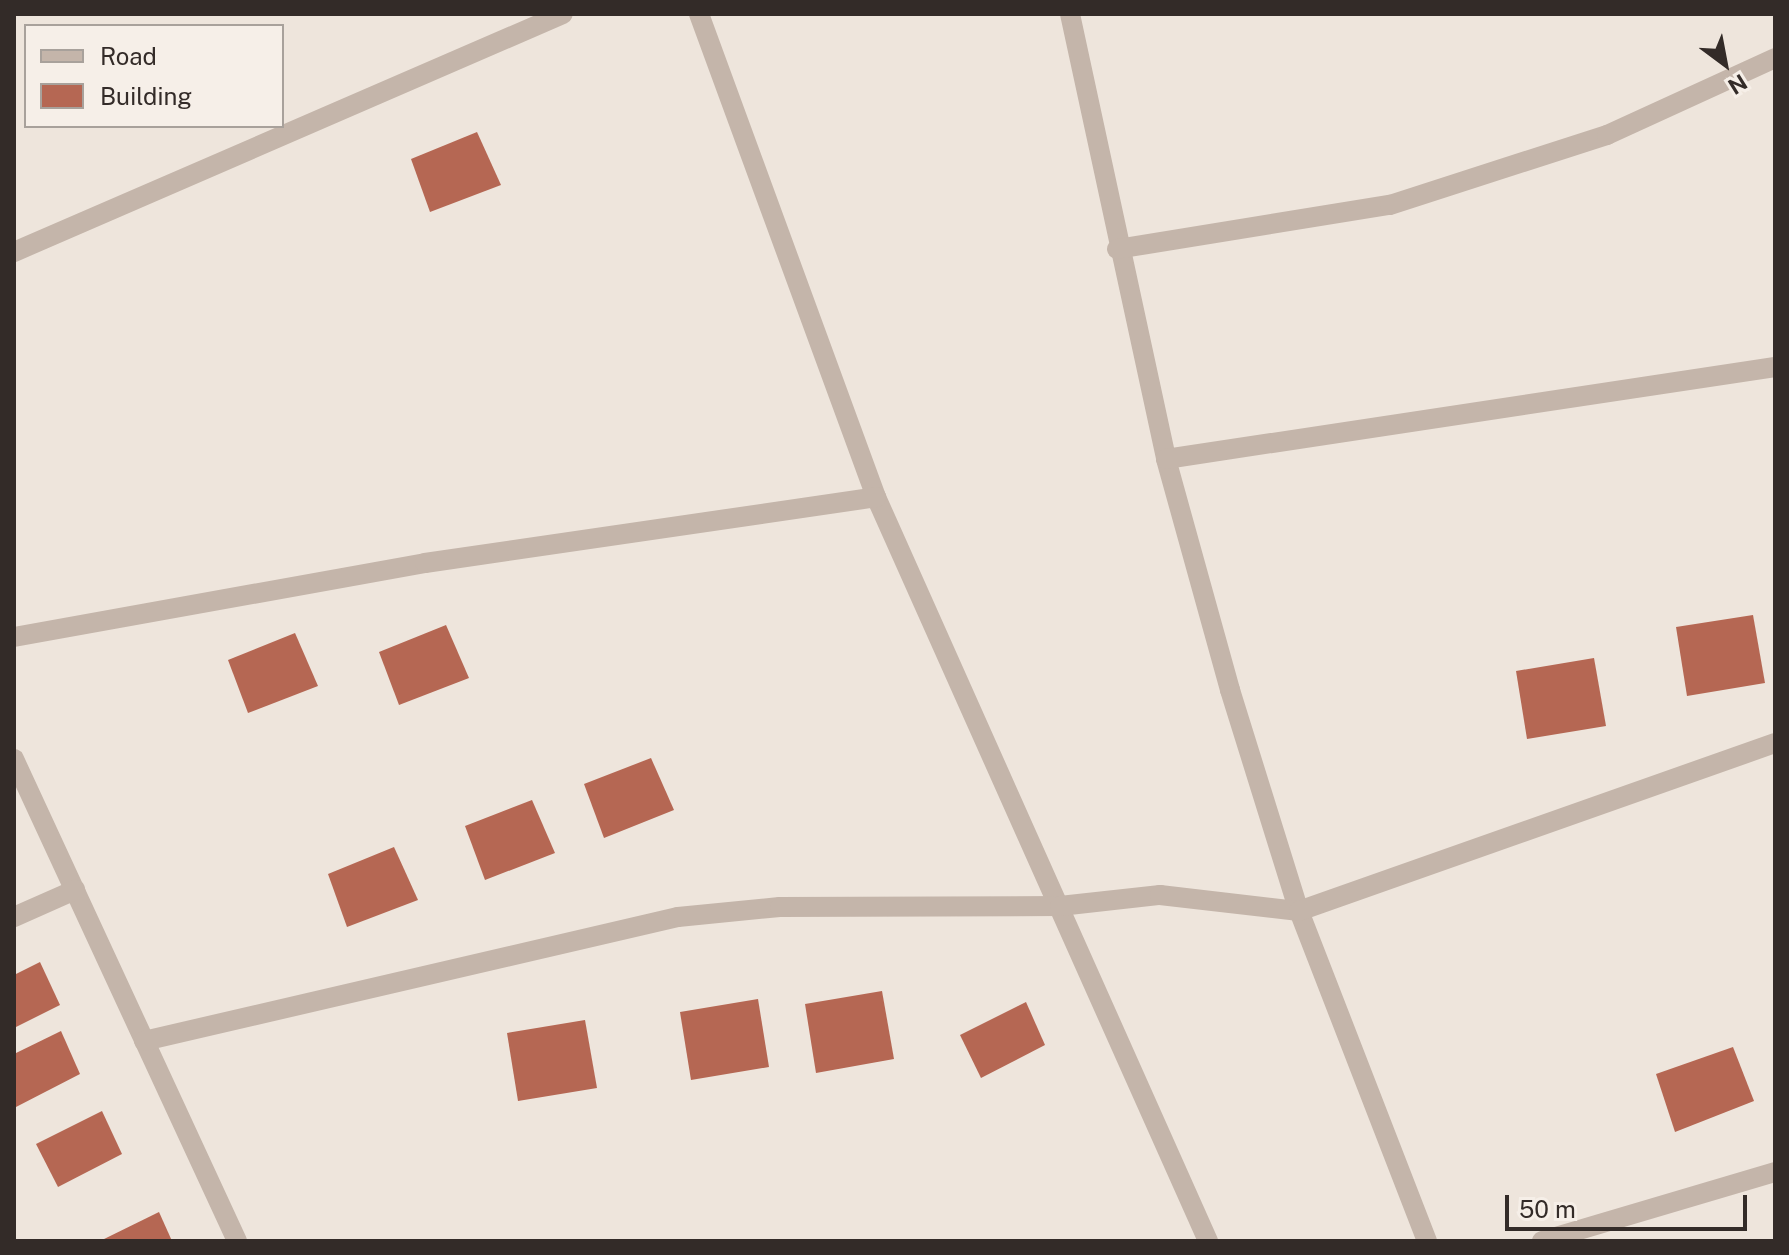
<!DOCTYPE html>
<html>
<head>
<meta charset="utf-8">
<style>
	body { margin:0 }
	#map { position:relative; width:1789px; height:1255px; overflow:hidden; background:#eee5dc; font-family:"Public Sans",sans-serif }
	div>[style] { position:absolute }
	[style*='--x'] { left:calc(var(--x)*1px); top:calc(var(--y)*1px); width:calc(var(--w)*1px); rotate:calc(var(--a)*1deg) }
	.building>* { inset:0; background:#b56753 }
	.minor>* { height:20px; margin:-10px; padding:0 10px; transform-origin:10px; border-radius:10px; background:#c4b5aa }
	span { translate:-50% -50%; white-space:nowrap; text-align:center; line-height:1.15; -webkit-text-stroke:6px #f6efe8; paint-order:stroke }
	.frame { position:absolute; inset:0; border:16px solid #332b28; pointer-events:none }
	.legend { position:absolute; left:24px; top:24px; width:260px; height:104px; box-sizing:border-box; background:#f6efe8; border:2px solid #a8a19b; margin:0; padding:10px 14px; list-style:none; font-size:24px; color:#332b28 }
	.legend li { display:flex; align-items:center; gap:16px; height:40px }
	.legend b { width:40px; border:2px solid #a8a19b }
	.north { position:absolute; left:1685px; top:24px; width:80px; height:80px; -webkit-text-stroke:6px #f6efe8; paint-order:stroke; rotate:148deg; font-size:22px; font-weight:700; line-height:32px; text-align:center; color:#332b28 }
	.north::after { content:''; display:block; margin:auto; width:28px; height:36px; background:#332b28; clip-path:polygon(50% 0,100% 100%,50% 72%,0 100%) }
	.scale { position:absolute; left:1505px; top:1195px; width:242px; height:36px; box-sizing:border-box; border:4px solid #332b28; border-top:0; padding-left:10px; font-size:24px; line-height:28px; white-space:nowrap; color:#332b28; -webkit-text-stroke:6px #f6efe8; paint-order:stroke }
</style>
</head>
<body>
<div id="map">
	<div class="building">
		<i style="clip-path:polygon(477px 132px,501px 185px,430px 212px,411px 159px)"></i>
		<i style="clip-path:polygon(1753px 615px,1765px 683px,1687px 696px,1676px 627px)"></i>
		<i style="clip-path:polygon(446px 625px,469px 678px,399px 705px,379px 652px)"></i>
		<i style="clip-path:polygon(295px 633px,318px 686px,248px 713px,228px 660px)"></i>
		<i style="clip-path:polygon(1594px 658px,1606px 726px,1527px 739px,1516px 671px)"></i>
		<i style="clip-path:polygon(651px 758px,674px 810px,604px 838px,584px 784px)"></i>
		<i style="clip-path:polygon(532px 800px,555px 853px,485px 880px,465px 826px)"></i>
		<i style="clip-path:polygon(394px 847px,418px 900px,347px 927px,328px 874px)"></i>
		<i style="clip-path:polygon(40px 962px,60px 1005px,14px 1028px,14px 975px)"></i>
		<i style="clip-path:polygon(882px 991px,894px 1059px,816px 1073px,805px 1004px)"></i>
		<i style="clip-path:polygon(758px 999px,769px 1067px,691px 1080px,680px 1012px)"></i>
		<i style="clip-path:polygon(1026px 1002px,1045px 1045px,981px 1078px,960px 1035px)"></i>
		<i style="clip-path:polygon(585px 1020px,597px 1088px,518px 1101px,507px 1033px)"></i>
		<i style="clip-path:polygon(61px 1031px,80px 1074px,16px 1107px,14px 1054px)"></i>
		<i style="clip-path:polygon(1733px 1047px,1754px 1101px,1675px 1132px,1656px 1074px)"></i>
		<i style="clip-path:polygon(102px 1111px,122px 1154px,58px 1187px,36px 1144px)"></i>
		<i style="clip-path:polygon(159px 1212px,172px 1241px,100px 1241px)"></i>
	</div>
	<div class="minor">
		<i style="--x:699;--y:14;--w:514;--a:69.87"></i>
		<i style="--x:876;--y:497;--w:815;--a:65.95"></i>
		<i style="--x:1070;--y:14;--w:455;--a:77.8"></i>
		<i style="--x:1166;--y:459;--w:240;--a:74.5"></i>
		<i style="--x:1230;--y:690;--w:232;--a:72.7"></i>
		<i style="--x:1299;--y:911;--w:354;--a:68.8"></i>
		<i style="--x:1117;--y:249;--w:277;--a:-9.2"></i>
		<i style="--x:1390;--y:205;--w:228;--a:-17.9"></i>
		<i style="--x:1607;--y:135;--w:185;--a:-24.6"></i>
		<i style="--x:14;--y:252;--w:598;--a:-23.44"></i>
		<i style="--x:1166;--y:459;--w:616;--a:-8.59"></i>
		<i style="--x:14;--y:637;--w:418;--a:-10.2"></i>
		<i style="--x:425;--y:563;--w:456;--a:-8.3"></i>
		<i style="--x:14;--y:759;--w:531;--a:65.17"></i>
		<i style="--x:14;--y:917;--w:67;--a:-23.9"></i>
		<i style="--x:144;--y:1041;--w:548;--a:-13.07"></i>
		<i style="--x:678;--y:917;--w:102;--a:-5.6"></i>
		<i style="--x:780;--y:907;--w:280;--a:-0.2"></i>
		<i style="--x:1060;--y:906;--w:101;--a:-6.3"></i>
		<i style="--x:1160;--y:895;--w:140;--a:6.6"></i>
		<i style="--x:1299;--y:911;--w:505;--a:-19.44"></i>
		<i style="--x:1542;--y:1241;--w:243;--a:-16.5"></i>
	</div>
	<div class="frame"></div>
	<ul class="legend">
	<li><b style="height:10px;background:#c4b5aa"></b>Road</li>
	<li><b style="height:22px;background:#b56753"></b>Building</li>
	</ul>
	<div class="north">N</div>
	<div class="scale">50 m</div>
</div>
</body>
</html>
